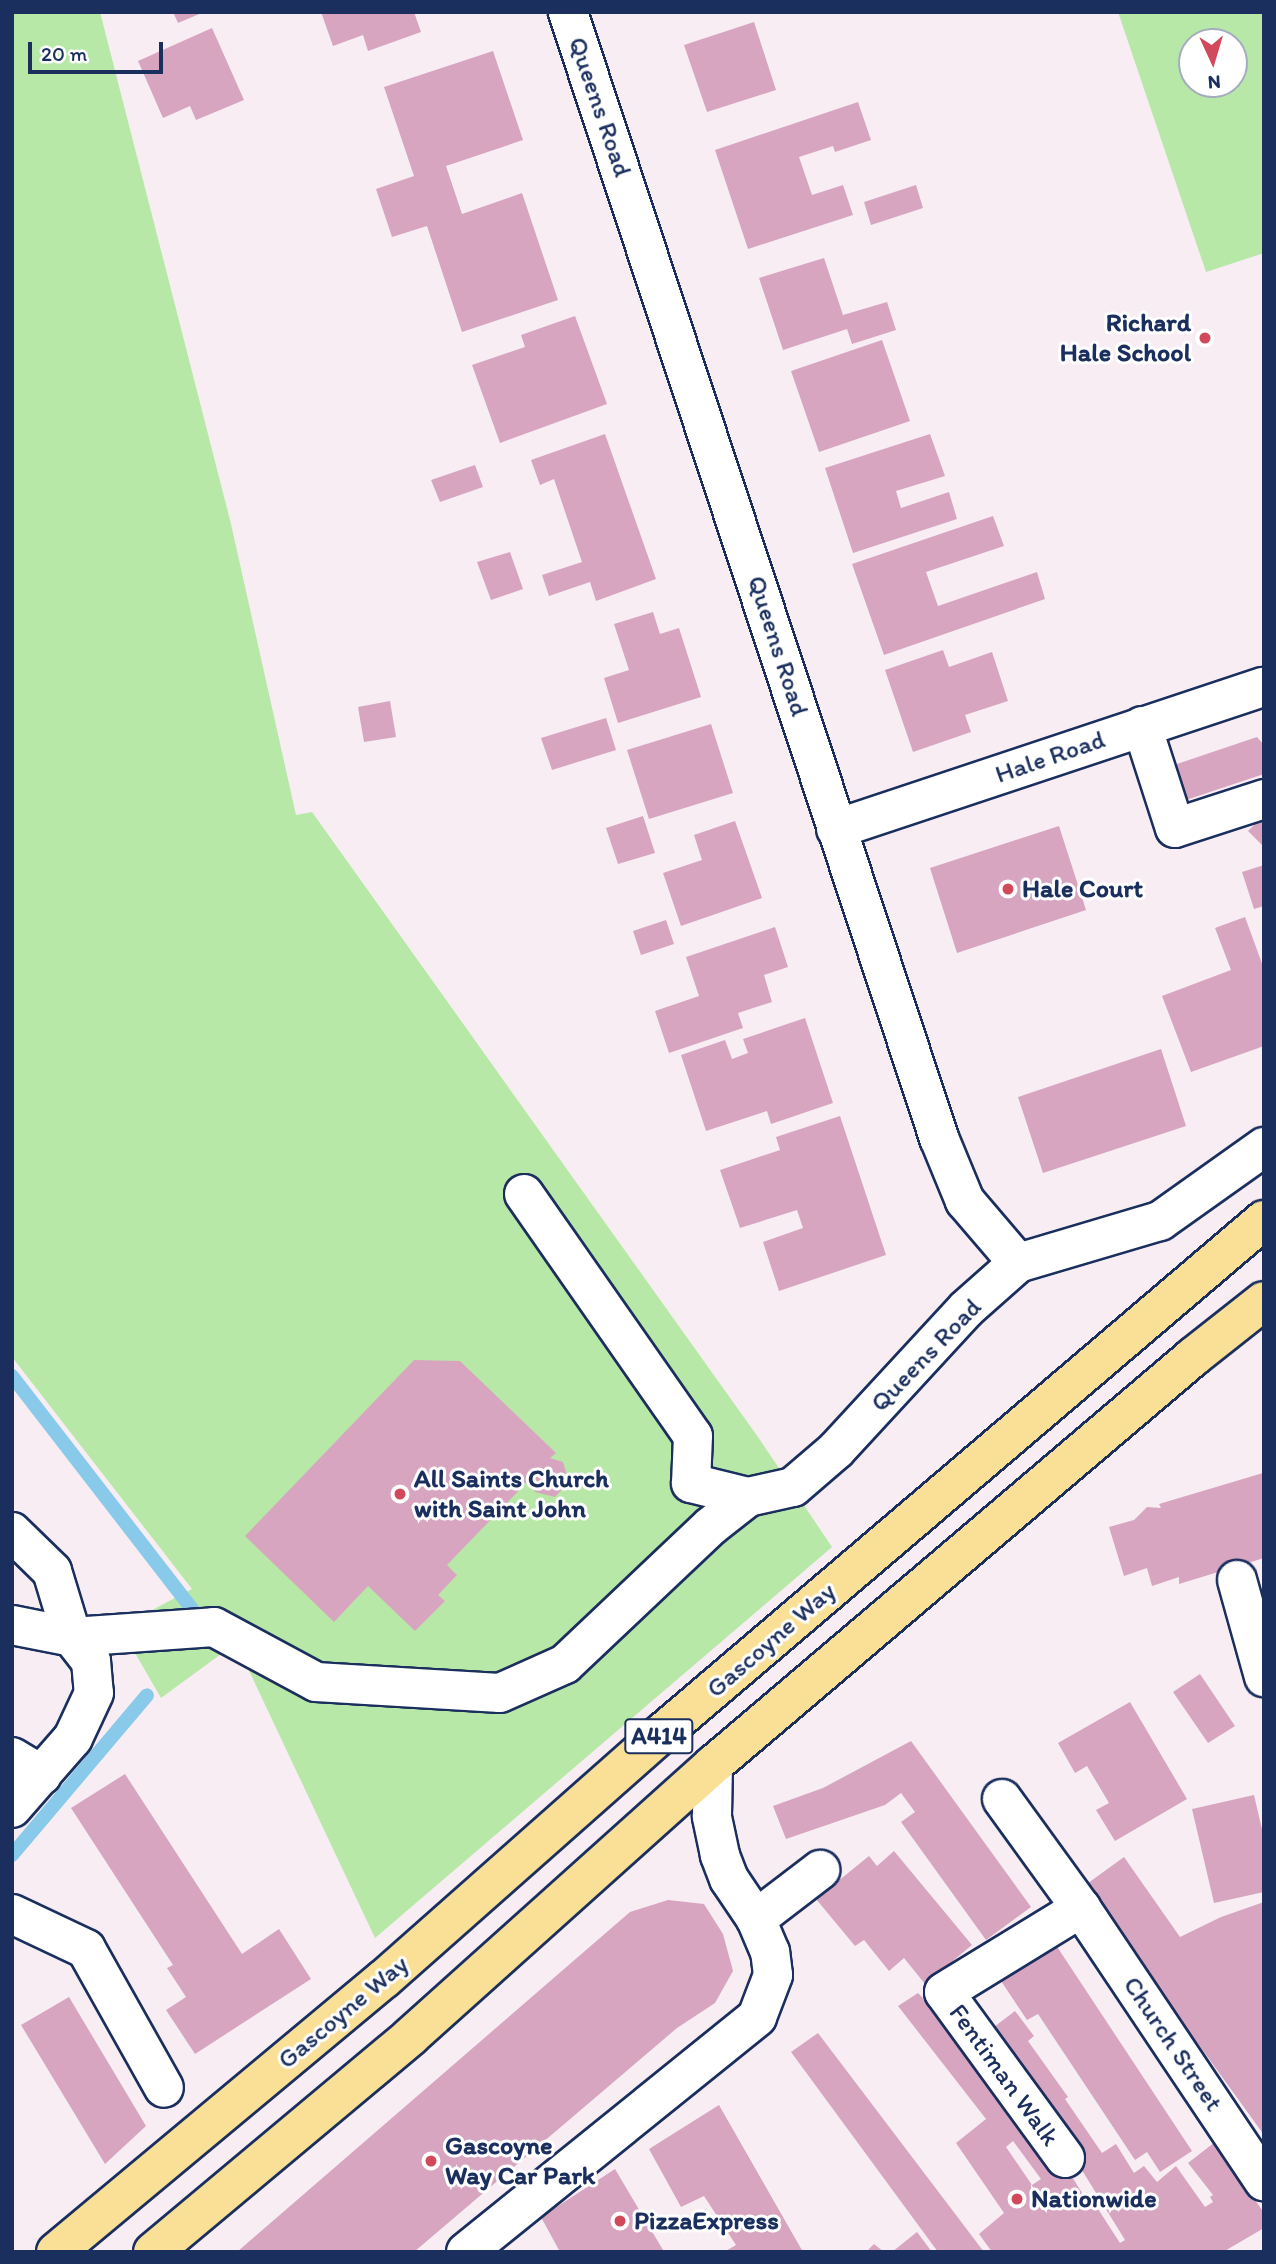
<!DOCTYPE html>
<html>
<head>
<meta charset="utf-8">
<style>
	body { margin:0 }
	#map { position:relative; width:1276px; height:2264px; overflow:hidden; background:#f7edf3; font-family:Itim,sans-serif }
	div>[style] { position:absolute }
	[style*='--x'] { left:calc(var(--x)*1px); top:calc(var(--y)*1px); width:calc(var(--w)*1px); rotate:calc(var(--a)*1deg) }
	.green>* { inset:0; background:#b8e8a7 }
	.stream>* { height:14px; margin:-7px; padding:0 7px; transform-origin:7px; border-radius:7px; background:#89caea }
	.building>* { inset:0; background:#d8a5c1 }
	.roads { filter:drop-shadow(2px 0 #1b2f5e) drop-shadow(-2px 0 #1b2f5e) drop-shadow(0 2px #1b2f5e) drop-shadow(0 -2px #1b2f5e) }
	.minor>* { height:38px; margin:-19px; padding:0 19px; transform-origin:19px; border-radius:19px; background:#fff }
	.highway>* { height:38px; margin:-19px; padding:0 19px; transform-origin:19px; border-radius:19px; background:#fadf96 }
	.dots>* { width:19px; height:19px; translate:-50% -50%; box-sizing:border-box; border:4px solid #fff; border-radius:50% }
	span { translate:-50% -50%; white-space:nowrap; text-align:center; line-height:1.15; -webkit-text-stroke:6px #fff; paint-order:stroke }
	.shield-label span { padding:2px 5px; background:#fff; border:2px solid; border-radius:5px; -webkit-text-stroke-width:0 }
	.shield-label { font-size:24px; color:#1b2f5e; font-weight:700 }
	.street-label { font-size:26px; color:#1b2f5e }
	.poi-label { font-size:26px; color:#1b2f5e; font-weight:700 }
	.right { translate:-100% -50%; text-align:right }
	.left { translate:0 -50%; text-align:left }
	.frame { position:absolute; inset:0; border:14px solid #1b2f5e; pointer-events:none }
	.north { position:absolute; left:1178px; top:28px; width:70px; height:70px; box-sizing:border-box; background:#fff; border:2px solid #a4acbf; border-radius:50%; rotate:176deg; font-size:19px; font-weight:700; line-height:28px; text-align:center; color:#1b2f5e }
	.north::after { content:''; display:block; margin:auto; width:24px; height:32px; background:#d1495b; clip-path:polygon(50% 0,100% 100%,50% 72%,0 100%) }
	.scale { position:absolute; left:28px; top:42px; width:135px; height:32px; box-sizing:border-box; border:4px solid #1b2f5e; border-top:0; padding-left:9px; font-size:21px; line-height:24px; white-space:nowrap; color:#1b2f5e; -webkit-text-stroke:5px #fff; paint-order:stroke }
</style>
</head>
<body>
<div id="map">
	<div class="green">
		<i style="clip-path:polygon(12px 12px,100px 12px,231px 524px,296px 815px,312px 812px,758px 1437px,832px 1547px,375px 1938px,236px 1643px,161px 1698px,120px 1627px,192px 1589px,12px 1357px)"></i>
		<i style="clip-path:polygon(evenodd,1118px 12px,1264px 12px,1264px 253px,1206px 272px,1118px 12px,1192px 42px,1234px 42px,1234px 84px,1192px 84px,1192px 42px)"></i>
	</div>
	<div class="stream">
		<i style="--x:12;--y:1376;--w:302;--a:52.3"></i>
		<i style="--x:12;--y:1855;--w:209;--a:-49.8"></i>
	</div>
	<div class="building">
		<i style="clip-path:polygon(173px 12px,204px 12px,178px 23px)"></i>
		<i style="clip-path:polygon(321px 12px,414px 12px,421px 32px,368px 51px,363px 35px,333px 46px)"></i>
		<i style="clip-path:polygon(754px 22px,776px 90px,707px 112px,684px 45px)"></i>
		<i style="clip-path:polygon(212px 28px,244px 100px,196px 120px,190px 106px,163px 118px,138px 61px)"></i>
		<i style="clip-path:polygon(493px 51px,523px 140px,446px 166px,462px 214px,522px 193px,558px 300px,462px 332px,427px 226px,392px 237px,376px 189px,414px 176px,384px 87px)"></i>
		<i style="clip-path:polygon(858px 102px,871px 140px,835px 152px,833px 146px,799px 157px,812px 195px,843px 185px,853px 215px,748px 249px,715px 150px)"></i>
		<i style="clip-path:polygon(916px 185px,923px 208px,871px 225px,864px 202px)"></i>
		<i style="clip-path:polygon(824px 258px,843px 315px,887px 302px,896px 330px,852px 344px,847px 329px,783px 350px,759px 278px)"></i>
		<i style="clip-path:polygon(575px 316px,607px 404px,500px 443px,472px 365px,525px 347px,521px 335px)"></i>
		<i style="clip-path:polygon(882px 340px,910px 421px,819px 452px,791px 371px)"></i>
		<i style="clip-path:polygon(605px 434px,656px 579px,596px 601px,590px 582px,549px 596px,542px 575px,582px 562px,554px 479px,540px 485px,531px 460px)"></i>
		<i style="clip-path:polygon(930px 434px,945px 476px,896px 491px,901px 508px,949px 492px,957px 519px,853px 553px,825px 468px)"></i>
		<i style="clip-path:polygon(475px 465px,483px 487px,440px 502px,431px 480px)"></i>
		<i style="clip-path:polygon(993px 516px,1004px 546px,926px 572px,938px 606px,1037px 572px,1045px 599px,884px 655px,852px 564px)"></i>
		<i style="clip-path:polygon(510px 552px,523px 589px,491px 600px,477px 562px)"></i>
		<i style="clip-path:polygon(653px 612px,660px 634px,679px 628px,701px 697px,618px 723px,604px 678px,629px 670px,614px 624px)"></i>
		<i style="clip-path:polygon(943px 650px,949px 667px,992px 652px,1008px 701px,965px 715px,971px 732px,913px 752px,885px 670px)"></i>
		<i style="clip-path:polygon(390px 701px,396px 737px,364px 742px,358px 707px)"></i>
		<i style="clip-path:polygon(606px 718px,616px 750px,552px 770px,541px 738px)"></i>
		<i style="clip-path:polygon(711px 724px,733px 793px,649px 819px,627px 750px)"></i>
		<i style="clip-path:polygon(1257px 737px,1264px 745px,1264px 774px,1186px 800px,1174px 765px)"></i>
		<i style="clip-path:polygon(643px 816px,655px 853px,618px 864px,606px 828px)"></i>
		<i style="clip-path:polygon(1261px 818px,1264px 820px,1264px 847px,1248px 831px)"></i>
		<i style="clip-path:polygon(735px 821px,762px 898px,681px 926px,663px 873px,702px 860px,694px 835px)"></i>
		<i style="clip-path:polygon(1059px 826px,1086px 910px,957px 953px,930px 868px)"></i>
		<i style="clip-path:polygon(1264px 865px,1264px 906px,1254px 909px,1242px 872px)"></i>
		<i style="clip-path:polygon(1245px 917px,1264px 969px,1264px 1046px,1191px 1072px,1162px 996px,1231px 970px,1215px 928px)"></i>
		<i style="clip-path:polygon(666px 920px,674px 944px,641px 955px,633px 931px)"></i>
		<i style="clip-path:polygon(775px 927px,788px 967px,764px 975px,772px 1002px,738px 1013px,743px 1028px,669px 1053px,655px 1011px,699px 996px,686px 957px)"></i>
		<i style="clip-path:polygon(805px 1018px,833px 1103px,771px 1124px,767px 1111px,706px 1131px,681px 1055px,725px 1040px,732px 1059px,748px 1053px,743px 1039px)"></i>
		<i style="clip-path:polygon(1161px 1049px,1186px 1126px,1043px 1173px,1018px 1097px)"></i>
		<i style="clip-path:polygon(840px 1116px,886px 1255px,779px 1291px,763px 1242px,803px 1228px,797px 1210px,740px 1228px,720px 1170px,780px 1150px,776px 1137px)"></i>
		<i style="clip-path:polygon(414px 1360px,460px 1361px,556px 1453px,550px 1458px,563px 1462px,569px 1482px,555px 1497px,535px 1492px,531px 1478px,447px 1565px,457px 1575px,438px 1595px,445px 1601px,415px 1631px,368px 1586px,334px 1622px,245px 1536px)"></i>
		<i style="clip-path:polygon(1263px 1473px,1264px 1558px,1179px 1584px,1179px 1577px,1152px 1586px,1147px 1568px,1124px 1576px,1109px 1527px,1134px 1520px,1147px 1507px,1161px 1508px,1159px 1504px)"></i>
		<i style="clip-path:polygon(1200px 1674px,1235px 1726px,1208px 1743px,1173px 1692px)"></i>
		<i style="clip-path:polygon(1130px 1702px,1187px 1799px,1115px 1841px,1096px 1810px,1109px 1803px,1087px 1766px,1075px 1773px,1058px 1743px)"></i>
		<i style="clip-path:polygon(911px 1741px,1031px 1907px,986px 1940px,901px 1822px,915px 1812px,901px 1793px,885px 1805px,786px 1839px,773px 1806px,823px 1788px)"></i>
		<i style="clip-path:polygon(125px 1774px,242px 1954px,279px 1929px,311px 1979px,195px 2054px,166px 2010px,186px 1997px,167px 1968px,173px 1965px,71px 1808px)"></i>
		<i style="clip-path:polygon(1254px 1795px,1264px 1838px,1264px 1892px,1214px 1903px,1192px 1809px)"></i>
		<i style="clip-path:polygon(894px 1851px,972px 1945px,925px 1984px,904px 1958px,889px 1971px,864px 1940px,855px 1946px,816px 1899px,869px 1856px,877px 1866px)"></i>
		<i style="clip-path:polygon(1124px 1857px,1180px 1937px,1221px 1917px,1264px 1902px,1264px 2135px,1084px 1886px)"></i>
		<i style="clip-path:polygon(668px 1900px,704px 1904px,723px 1934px,733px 1971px,715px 2003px,677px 2028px,414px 2252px,237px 2252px,630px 1912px)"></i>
		<i style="clip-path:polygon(1046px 1930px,1192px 2151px,1160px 2172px,1147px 2152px,1135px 2160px,1038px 2014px,1027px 2020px,991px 1966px)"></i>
		<i style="clip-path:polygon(evenodd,918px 1993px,946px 2022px,1064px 2164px,1084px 2196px,1087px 2192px,1120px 2243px,1125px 2240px,1080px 2167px,986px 2033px,1015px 2011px,1034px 2036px,1028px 2041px,1068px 2097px,1065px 2099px,1102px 2153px,1116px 2144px,1134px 2173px,1144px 2166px,1157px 2182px,1176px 2166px,1205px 2207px,1213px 2202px,1210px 2197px,1213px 2195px,1188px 2163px,1215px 2142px,1264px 2213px,1264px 2228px,1223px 2252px,992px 2252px,979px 2234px,1004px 2213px,956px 2143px,986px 2119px,898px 2006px,918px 1993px,1013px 2141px,1041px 2179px,1032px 2185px,1006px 2147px,1013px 2141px)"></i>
		<i style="clip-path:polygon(69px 1997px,146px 2126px,105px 2164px,21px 2025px)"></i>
		<i style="clip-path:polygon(818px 2033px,981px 2248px,984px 2252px,938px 2252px,791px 2052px)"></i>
		<i style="clip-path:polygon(719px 2105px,803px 2252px,724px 2252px,736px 2245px,704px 2196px,681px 2207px,649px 2149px)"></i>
		<i style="clip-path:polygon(615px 2169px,663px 2250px,560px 2252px,541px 2217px)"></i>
		<i style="clip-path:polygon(917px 2232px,932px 2252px,892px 2252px)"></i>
		<i style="clip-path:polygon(874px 2244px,884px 2252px,866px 2252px)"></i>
	</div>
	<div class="roads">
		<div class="minor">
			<i style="--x:1142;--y:726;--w:107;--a:72.1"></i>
			<i style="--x:1175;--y:828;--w:94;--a:-18"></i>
			<i style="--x:836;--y:829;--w:451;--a:-18.4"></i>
			<i style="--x:524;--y:1194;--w:295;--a:55.1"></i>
			<i style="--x:693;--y:1436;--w:47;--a:92.4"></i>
			<i style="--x:691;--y:1483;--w:59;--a:13.8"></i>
			<i style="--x:1018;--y:1263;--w:148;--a:-16.5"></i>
			<i style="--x:1160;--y:1221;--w:128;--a:-35.4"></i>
			<i style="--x:12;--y:1532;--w:56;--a:44.3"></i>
			<i style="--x:52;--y:1571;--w:69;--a:73.1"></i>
			<i style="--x:72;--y:1637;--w:142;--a:-4"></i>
			<i style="--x:214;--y:1627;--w:116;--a:28.3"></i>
			<i style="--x:316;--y:1682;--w:184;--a:3.4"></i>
			<i style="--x:500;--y:1693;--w:71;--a:-24"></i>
			<i style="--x:565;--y:1664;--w:201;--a:-43.4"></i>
			<i style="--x:711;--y:1526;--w:47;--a:-38.1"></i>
			<i style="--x:748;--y:1497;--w:46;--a:-12.5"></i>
			<i style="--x:793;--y:1487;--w:57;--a:-40.7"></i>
			<i style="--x:836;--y:1450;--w:192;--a:-47.3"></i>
			<i style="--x:966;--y:1309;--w:69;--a:-41.5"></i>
			<i style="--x:1018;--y:1263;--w:82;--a:-130.5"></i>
			<i style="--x:965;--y:1201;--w:68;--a:-112.4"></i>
			<i style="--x:939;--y:1138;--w:1186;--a:-108.24"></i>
			<i style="--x:1237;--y:1580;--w:101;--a:74.4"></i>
			<i style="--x:12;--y:1625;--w:61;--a:11.3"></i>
			<i style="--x:72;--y:1637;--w:31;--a:52"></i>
			<i style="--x:91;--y:1661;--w:32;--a:85"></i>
			<i style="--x:94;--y:1693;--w:50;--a:115"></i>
			<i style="--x:73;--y:1738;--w:93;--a:131.1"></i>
			<i style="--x:12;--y:1757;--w:35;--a:31"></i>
			<i style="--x:1002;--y:1799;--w:135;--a:54.1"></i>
			<i style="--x:1081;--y:1908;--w:329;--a:56.2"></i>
			<i style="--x:12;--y:1914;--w:82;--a:25.3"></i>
			<i style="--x:86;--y:1949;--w:159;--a:60.7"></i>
			<i style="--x:756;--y:1919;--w:81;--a:-37.4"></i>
			<i style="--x:1065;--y:2158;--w:205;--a:-126.1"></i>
			<i style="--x:944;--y:1992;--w:161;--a:-31.5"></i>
			<i style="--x:466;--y:2252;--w:374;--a:-38.9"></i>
			<i style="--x:757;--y:2017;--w:45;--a:-69.1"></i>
			<i style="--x:773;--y:1975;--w:23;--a:-97"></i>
			<i style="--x:770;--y:1952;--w:36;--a:-113"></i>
			<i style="--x:756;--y:1919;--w:48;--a:-124"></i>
			<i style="--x:729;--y:1879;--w:26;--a:-111"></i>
			<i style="--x:720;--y:1855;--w:40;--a:-102"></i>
			<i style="--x:712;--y:1816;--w:51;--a:-88.9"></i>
		</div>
		<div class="highway">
			<i style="--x:56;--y:2252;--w:427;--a:-39.8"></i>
			<i style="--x:384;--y:1979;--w:371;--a:-41.5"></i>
			<i style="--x:662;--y:1733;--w:791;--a:-40.44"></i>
			<i style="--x:153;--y:2252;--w:336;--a:-39.9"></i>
			<i style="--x:411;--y:2036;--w:406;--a:-41.9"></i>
			<i style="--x:713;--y:1765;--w:630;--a:-40.36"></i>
			<i style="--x:1193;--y:1357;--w:90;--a:-38.3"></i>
		</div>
	</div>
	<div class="dots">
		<i style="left:1205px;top:338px;background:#d1495b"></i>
		<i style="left:1008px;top:889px;background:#d1495b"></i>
		<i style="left:400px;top:1494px;background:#d1495b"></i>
		<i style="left:431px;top:2161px;background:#d1495b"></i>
		<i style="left:1017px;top:2199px;background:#d1495b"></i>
		<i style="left:620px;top:2221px;background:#d1495b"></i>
	</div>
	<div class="shield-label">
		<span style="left:659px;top:1736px">A414</span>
	</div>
	<div class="street-label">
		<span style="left:600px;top:107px;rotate:71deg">Queens Road</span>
		<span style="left:778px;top:646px;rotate:72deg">Queens Road</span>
		<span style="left:1050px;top:757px;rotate:-19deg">Hale Road</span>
		<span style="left:926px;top:1355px;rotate:-46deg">Queens Road</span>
		<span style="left:771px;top:1640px;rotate:-41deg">Gascoyne Way</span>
		<span style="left:343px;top:2012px;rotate:-40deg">Gascoyne Way</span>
		<span style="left:1173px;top:2044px;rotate:56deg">Church Street</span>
		<span style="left:1004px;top:2075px;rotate:54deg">Fentiman Walk</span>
	</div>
	<div class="poi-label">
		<span class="right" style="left:1191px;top:338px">Richard<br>Hale School</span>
		<span class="left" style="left:1022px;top:889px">Hale Court</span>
		<span class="left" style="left:414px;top:1494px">All Saints Church<br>with Saint John</span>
		<span class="left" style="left:445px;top:2161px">Gascoyne<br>Way Car Park</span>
		<span class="left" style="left:1031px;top:2199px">Nationwide</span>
		<span class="left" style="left:634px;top:2221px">PizzaExpress</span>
	</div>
	<div class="frame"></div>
	<div class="north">N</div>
	<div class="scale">20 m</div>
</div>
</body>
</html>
